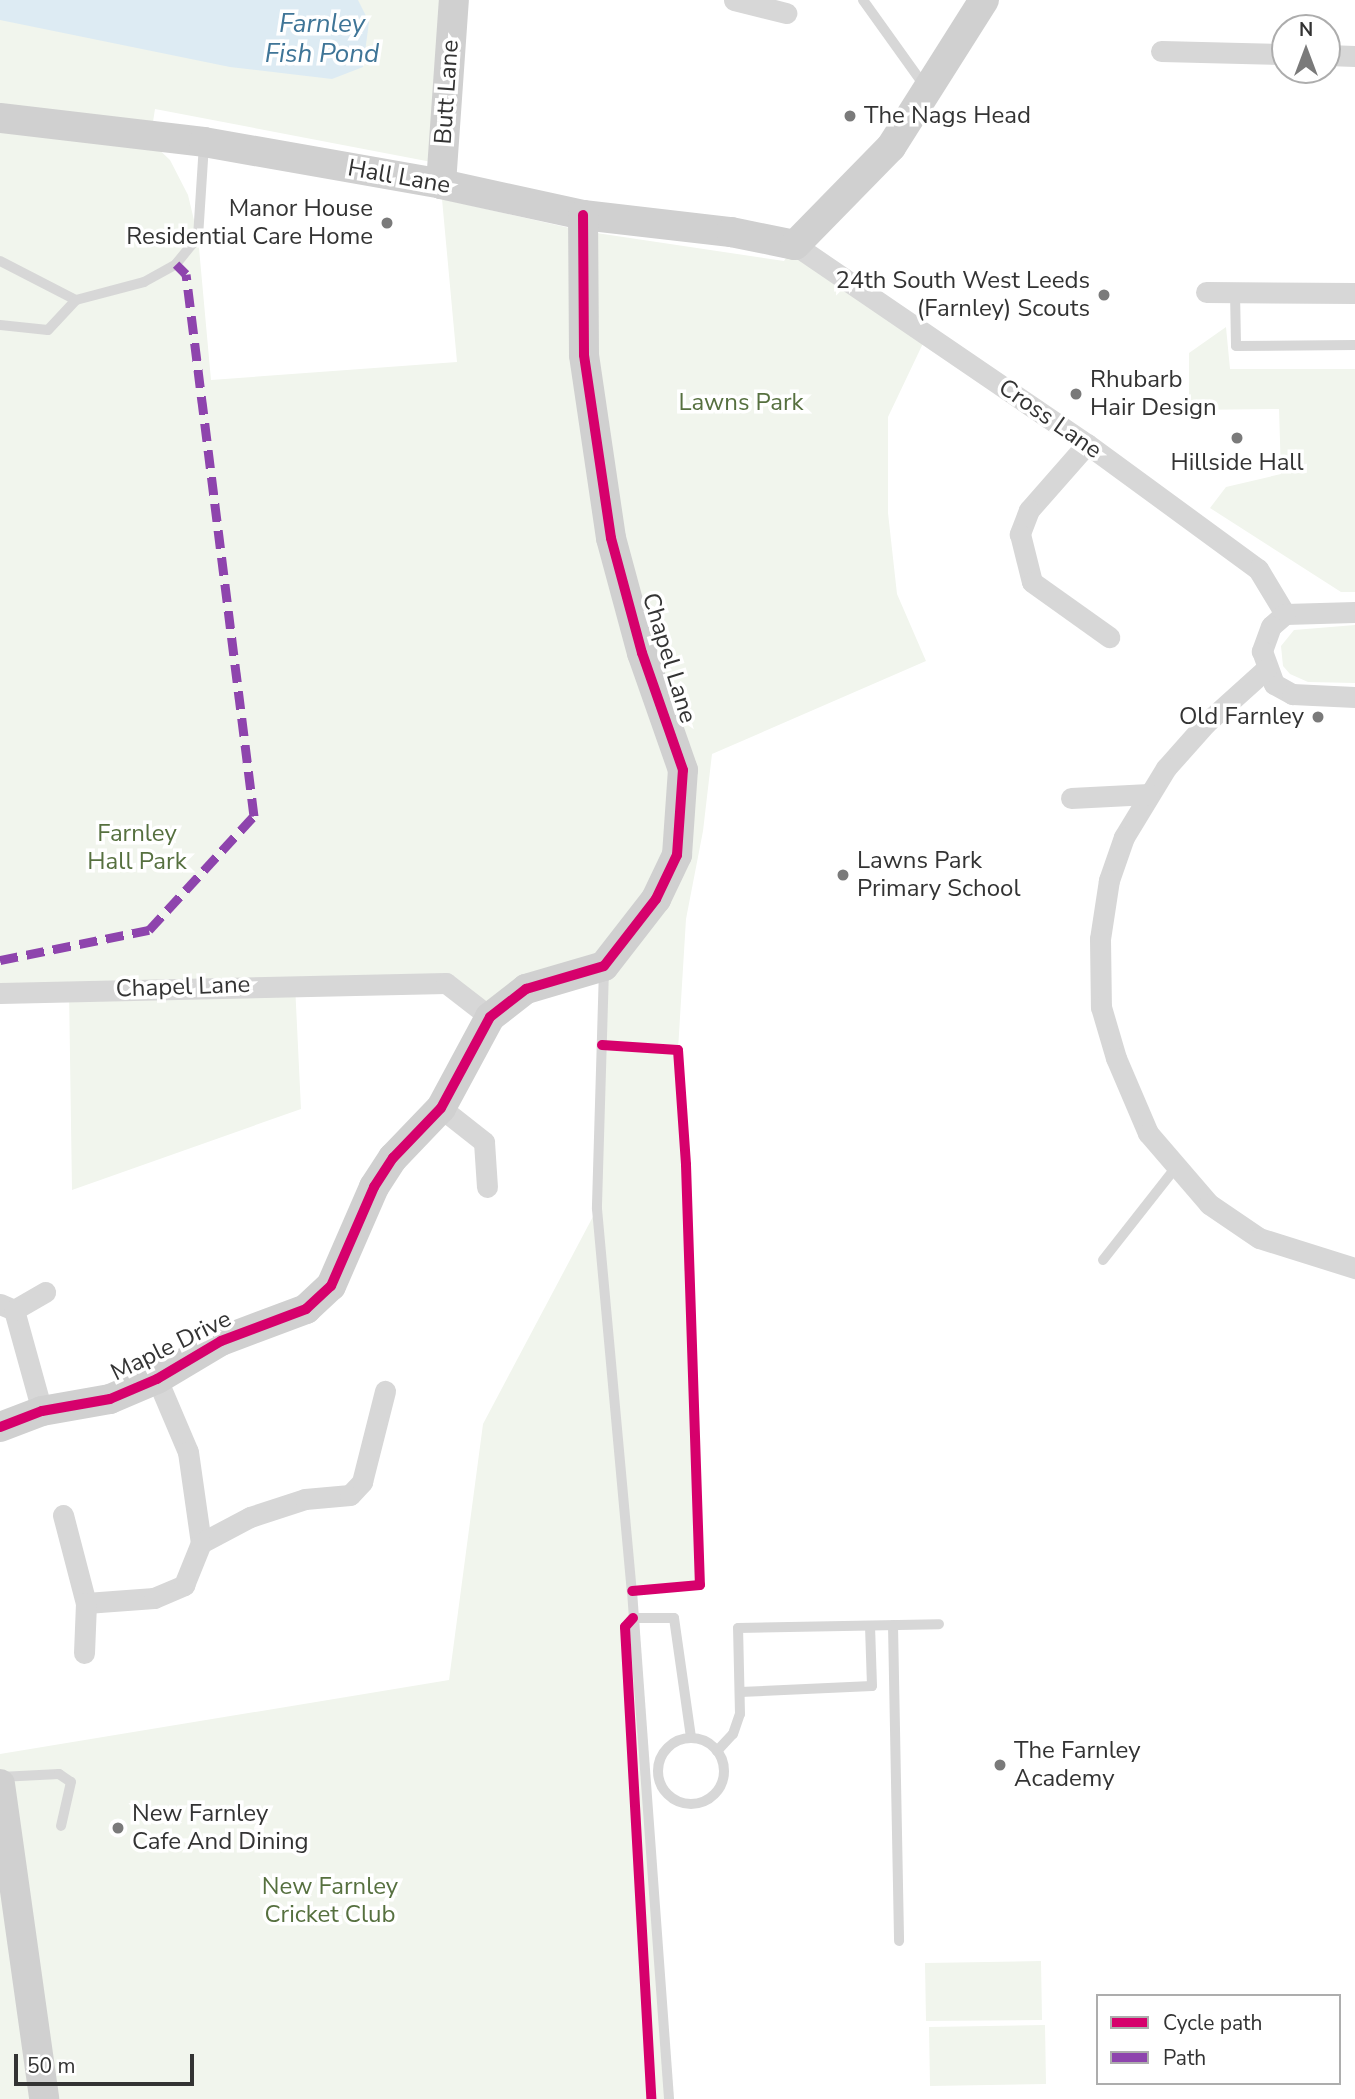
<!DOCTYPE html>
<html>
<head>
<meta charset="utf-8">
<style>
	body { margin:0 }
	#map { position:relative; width:1355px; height:2099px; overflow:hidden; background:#fff; font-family:"Nunito Sans",sans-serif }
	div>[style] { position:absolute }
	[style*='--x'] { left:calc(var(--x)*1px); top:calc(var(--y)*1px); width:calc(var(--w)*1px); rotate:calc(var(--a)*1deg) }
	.green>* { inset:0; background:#f1f5ed }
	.water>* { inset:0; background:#ddebf3 }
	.lane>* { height:10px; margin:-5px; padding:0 5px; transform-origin:5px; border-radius:5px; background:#d7d7d7 }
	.lane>.ring { margin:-5px; padding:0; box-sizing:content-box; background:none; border:10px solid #d7d7d7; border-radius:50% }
	.street>* { height:21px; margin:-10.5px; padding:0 10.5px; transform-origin:10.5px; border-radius:10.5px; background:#d7d7d7 }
	.secondary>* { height:30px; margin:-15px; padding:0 15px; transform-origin:15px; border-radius:15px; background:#d0d0d0 }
	.quiet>* { height:9px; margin-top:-4.5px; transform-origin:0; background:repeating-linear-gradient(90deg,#8e44ad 0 18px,transparent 0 27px) }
	.cycleway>* { height:10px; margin:-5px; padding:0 5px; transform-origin:5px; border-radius:5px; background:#d6006c }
	.dots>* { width:19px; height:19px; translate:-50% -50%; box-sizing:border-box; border:4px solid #fff; border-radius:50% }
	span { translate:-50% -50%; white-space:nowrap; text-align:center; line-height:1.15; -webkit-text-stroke:7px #fff; paint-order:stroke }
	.street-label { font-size:24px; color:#333 }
	.poi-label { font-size:24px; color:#333 }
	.left { translate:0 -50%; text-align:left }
	.right { translate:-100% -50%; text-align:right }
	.park-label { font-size:24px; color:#56703f }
	.water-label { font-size:26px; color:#3f7597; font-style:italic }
	.legend { position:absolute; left:1096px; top:1994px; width:245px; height:91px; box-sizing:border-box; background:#fff; border:2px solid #adadad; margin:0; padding:9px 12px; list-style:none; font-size:21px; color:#333 }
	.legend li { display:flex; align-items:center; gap:14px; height:35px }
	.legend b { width:35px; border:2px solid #adadad }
	.north { position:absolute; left:1271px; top:14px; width:70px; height:70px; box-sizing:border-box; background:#fff; border:2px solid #adadad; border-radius:50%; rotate:0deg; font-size:19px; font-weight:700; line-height:28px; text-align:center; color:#333 }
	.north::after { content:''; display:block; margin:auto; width:24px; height:32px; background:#7a7a7a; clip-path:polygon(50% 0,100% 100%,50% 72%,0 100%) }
	.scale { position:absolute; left:14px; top:2054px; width:180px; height:32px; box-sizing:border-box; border:4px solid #333; border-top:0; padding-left:9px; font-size:21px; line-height:24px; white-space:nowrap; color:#333; -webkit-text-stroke:5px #fff; paint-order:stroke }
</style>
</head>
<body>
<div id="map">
	<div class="green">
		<i style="clip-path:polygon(0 0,454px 0,442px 164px,155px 109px,150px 141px,170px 160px,188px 195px,198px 237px,211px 380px,457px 362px,442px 199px,583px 231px,784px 261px,795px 245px,927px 335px,888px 417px,888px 513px,897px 594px,926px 661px,712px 754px,703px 831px,686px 919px,678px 1050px,700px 1585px,633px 1591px,669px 2099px,0 2099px,0 1754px,449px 1680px,483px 1424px,597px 1209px,604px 967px,490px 1017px,446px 983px,295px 984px,301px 1109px,72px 1190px,69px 990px,0 993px)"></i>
		<i style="clip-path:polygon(1226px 327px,1230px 369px,1355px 369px,1355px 592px,1341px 592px,1210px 508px,1226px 487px,1281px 474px,1279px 409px,1189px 410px,1189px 353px)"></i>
		<i style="clip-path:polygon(1355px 625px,1355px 683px,1308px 682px,1290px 674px,1283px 666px,1281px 646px,1294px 630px)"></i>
		<i style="clip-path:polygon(1041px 1961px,1042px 2020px,926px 2021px,925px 1963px)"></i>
		<i style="clip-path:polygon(1045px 2025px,1046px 2084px,930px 2086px,929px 2027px)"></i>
	</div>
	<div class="water">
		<i style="clip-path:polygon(0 0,358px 0,369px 22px,363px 67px,332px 79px,230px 67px,0 20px)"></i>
	</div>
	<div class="lane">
		<i style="--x:863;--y:0;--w:108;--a:54.4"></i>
		<i style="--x:0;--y:261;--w:85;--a:27.2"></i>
		<i style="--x:76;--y:300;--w:70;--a:-14.8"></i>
		<i style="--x:144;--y:282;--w:37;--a:-29"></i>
		<i style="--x:176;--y:264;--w:35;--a:-51"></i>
		<i style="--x:198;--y:237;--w:92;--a:-86.3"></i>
		<i style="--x:1235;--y:292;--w:54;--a:88.9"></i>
		<i style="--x:1236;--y:346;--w:119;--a:-0.5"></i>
		<i style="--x:0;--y:325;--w:48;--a:5.9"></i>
		<i style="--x:48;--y:330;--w:41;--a:-47"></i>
		<i style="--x:604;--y:969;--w:240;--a:91.7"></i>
		<i style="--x:597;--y:1209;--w:384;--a:84.8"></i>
		<i style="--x:632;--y:1591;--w:509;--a:85.83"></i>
		<i style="--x:1103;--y:1260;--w:120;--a:-51.8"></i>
		<i style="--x:633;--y:1618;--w:41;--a:0"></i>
		<i style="--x:674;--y:1618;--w:121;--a:81.9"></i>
		<i style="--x:893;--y:1625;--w:316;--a:88.9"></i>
		<i style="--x:740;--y:1692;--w:132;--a:-2.6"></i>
		<i style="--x:872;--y:1686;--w:60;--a:-91.9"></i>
		<i class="ring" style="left:658px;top:1738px;width:56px;height:56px"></i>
		<i style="--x:717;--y:1751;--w:23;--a:-47"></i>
		<i style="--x:733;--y:1734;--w:21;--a:-71"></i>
		<i style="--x:740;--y:1714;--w:86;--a:-91.3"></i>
		<i style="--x:738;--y:1628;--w:201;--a:-1.1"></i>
		<i style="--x:0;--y:1777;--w:59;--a:-2.9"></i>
		<i style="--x:59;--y:1774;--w:14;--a:34"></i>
		<i style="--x:71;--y:1782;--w:45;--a:102.8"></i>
	</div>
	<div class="street">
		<i style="--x:734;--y:0;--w:54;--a:14"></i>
		<i style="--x:1161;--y:51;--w:124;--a:1.4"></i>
		<i style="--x:1327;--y:55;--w:28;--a:2"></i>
		<i style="--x:795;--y:245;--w:353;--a:34.3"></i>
		<i style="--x:1087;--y:444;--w:212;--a:36.2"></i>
		<i style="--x:1258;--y:569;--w:52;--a:59"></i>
		<i style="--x:1206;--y:292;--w:149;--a:0.4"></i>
		<i style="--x:1087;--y:444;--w:88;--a:131.3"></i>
		<i style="--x:1029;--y:510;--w:26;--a:111"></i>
		<i style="--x:1020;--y:534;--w:49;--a:76"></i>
		<i style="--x:1032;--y:582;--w:95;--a:35.5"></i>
		<i style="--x:1355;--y:612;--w:70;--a:178.4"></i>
		<i style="--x:1285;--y:614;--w:18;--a:139"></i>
		<i style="--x:1271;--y:626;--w:27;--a:110"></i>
		<i style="--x:1262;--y:651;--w:35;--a:70"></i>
		<i style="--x:1274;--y:684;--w:21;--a:29"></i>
		<i style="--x:1292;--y:694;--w:63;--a:2.7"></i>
		<i style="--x:1266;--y:669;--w:81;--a:138"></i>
		<i style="--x:1206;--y:723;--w:60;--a:131.6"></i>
		<i style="--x:1166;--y:768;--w:81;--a:121.3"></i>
		<i style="--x:1124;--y:837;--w:46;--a:109.2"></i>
		<i style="--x:1109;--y:880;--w:60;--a:98.7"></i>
		<i style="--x:1100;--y:939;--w:68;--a:89.2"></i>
		<i style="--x:1101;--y:1007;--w:53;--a:73.6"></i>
		<i style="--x:1116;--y:1058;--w:82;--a:66.9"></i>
		<i style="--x:1148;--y:1133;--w:94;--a:49.3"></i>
		<i style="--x:1209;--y:1204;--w:60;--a:34.2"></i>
		<i style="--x:1259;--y:1238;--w:101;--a:17.4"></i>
		<i style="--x:1071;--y:798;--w:78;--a:-2.9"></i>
		<i style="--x:0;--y:993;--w:446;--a:-1.3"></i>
		<i style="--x:446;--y:983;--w:56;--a:37.7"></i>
		<i style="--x:441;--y:1108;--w:55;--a:38.3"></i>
		<i style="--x:484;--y:1142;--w:45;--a:86.2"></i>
		<i style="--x:0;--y:1304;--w:15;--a:23"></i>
		<i style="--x:14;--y:1310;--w:105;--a:74.5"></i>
		<i style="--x:14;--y:1310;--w:36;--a:-30"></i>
		<i style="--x:157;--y:1379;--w:79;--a:67"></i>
		<i style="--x:188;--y:1452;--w:92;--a:81.9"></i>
		<i style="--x:201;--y:1543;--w:55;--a:-28"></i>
		<i style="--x:250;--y:1517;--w:58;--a:-18.1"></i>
		<i style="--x:305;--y:1499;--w:45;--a:-5.1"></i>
		<i style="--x:350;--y:1495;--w:18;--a:-47"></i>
		<i style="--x:362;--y:1482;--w:94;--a:-75.8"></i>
		<i style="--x:63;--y:1515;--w:91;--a:75.4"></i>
		<i style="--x:86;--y:1603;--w:68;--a:-4.2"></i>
		<i style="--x:154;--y:1598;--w:33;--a:-23"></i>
		<i style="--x:184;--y:1585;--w:45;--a:-68"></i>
		<i style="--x:84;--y:1653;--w:50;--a:-87.7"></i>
	</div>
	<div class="secondary">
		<i style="--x:0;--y:118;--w:205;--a:6.7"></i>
		<i style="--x:204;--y:142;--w:241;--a:10"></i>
		<i style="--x:441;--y:184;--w:145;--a:12.3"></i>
		<i style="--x:583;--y:215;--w:149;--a:6.6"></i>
		<i style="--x:731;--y:232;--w:65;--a:11.5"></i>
		<i style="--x:795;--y:245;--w:137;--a:-45.6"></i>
		<i style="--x:891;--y:147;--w:174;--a:-57.7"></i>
		<i style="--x:441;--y:184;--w:184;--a:-86"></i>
		<i style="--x:0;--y:1427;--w:45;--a:-20.9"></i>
		<i style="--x:42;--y:1411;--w:69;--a:-10"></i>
		<i style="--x:110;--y:1399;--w:51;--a:-23.1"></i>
		<i style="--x:157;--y:1379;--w:74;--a:-30.7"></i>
		<i style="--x:221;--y:1341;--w:91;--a:-20.6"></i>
		<i style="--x:306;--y:1309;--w:34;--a:-43"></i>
		<i style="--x:331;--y:1286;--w:108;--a:-66.5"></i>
		<i style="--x:374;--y:1187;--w:35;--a:-57"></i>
		<i style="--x:393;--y:1158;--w:69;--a:-46.2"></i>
		<i style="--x:441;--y:1108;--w:103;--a:-61.7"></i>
		<i style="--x:490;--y:1017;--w:46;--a:-37.9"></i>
		<i style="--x:526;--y:989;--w:81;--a:-16.4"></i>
		<i style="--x:604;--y:966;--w:85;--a:-52.2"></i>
		<i style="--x:656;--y:899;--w:49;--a:-64.5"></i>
		<i style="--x:677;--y:855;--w:85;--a:-86"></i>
		<i style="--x:683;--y:770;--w:124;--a:-109.3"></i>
		<i style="--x:642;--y:653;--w:119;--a:-105.1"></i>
		<i style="--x:611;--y:538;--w:185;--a:-98.4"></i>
		<i style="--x:584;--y:355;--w:140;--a:-90.4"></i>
		<i style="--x:0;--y:1784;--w:318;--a:82"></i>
	</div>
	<div class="quiet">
		<i style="--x:0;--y:960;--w:152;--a:-11.4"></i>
		<i style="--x:149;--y:930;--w:155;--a:-47.4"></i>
		<i style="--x:254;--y:816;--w:546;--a:-97.15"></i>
		<i style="--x:186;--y:274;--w:14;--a:-135"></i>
	</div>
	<div class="cycleway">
		<i style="--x:602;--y:1045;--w:76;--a:3.8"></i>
		<i style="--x:678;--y:1050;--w:115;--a:86"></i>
		<i style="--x:686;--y:1165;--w:420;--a:88.1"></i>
		<i style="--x:700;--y:1585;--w:68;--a:175"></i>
		<i style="--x:0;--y:1427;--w:45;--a:-20.9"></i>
		<i style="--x:42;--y:1411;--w:69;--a:-10"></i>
		<i style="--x:110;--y:1399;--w:51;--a:-23.1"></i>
		<i style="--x:157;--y:1379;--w:74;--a:-30.7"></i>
		<i style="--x:221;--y:1341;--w:91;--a:-20.6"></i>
		<i style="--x:306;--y:1309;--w:34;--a:-43"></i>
		<i style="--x:331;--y:1286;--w:108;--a:-66.5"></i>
		<i style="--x:374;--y:1187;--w:35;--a:-57"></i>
		<i style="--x:393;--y:1158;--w:69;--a:-46.2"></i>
		<i style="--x:441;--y:1108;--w:103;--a:-61.7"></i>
		<i style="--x:490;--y:1017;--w:46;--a:-37.9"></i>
		<i style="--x:526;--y:989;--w:81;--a:-16.4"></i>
		<i style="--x:604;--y:966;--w:85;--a:-52.2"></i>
		<i style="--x:656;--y:899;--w:49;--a:-64.5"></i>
		<i style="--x:677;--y:855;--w:85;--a:-86"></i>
		<i style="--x:683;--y:770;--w:124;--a:-109.3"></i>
		<i style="--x:642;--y:653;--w:119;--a:-105.1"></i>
		<i style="--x:611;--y:538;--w:185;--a:-98.4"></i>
		<i style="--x:584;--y:355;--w:140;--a:-90.4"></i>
		<i style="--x:633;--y:1618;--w:12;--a:132"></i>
		<i style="--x:625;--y:1627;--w:473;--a:86.8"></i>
	</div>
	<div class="dots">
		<i style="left:850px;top:116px;background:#7a7a7a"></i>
		<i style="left:387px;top:223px;background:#7a7a7a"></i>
		<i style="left:1104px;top:295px;background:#7a7a7a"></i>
		<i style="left:1076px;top:394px;background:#7a7a7a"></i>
		<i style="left:1237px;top:438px;background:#7a7a7a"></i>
		<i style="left:1318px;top:717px;background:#7a7a7a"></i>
		<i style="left:843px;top:875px;background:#7a7a7a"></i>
		<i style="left:1000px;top:1765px;background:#7a7a7a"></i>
		<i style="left:118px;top:1828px;background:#7a7a7a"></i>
	</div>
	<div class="street-label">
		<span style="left:447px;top:92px;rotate:-86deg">Butt Lane</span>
		<span style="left:399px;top:177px;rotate:10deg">Hall Lane</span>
		<span style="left:1050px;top:419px;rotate:35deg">Cross Lane</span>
		<span style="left:669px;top:658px;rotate:73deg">Chapel Lane</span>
		<span style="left:183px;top:987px;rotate:-2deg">Chapel Lane</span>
		<span style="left:171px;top:1346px;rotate:-26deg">Maple Drive</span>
	</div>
	<div class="poi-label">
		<span class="left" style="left:864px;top:116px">The Nags Head</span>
		<span class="right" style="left:373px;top:223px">Manor House<br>Residential Care Home</span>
		<span class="right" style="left:1090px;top:295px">24th South West Leeds<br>(Farnley) Scouts</span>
		<span class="left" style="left:1090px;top:394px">Rhubarb<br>Hair Design</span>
		<span style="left:1237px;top:463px">Hillside Hall</span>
		<span class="right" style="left:1304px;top:717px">Old Farnley</span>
		<span class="left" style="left:857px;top:875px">Lawns Park<br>Primary School</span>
		<span class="left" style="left:1014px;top:1765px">The Farnley<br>Academy</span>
		<span class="left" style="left:132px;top:1828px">New Farnley<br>Cafe And Dining</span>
	</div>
	<div class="park-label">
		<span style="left:741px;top:403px">Lawns Park</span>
		<span style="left:137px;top:848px">Farnley<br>Hall Park</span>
		<span style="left:330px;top:1901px">New Farnley<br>Cricket Club</span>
	</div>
	<div class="water-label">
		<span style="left:322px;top:39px">Farnley<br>Fish Pond</span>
	</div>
	<ul class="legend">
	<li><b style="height:9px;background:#d6006c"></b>Cycle path</li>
	<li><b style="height:9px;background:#8e44ad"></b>Path</li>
	</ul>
	<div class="north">N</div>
	<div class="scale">50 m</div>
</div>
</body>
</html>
